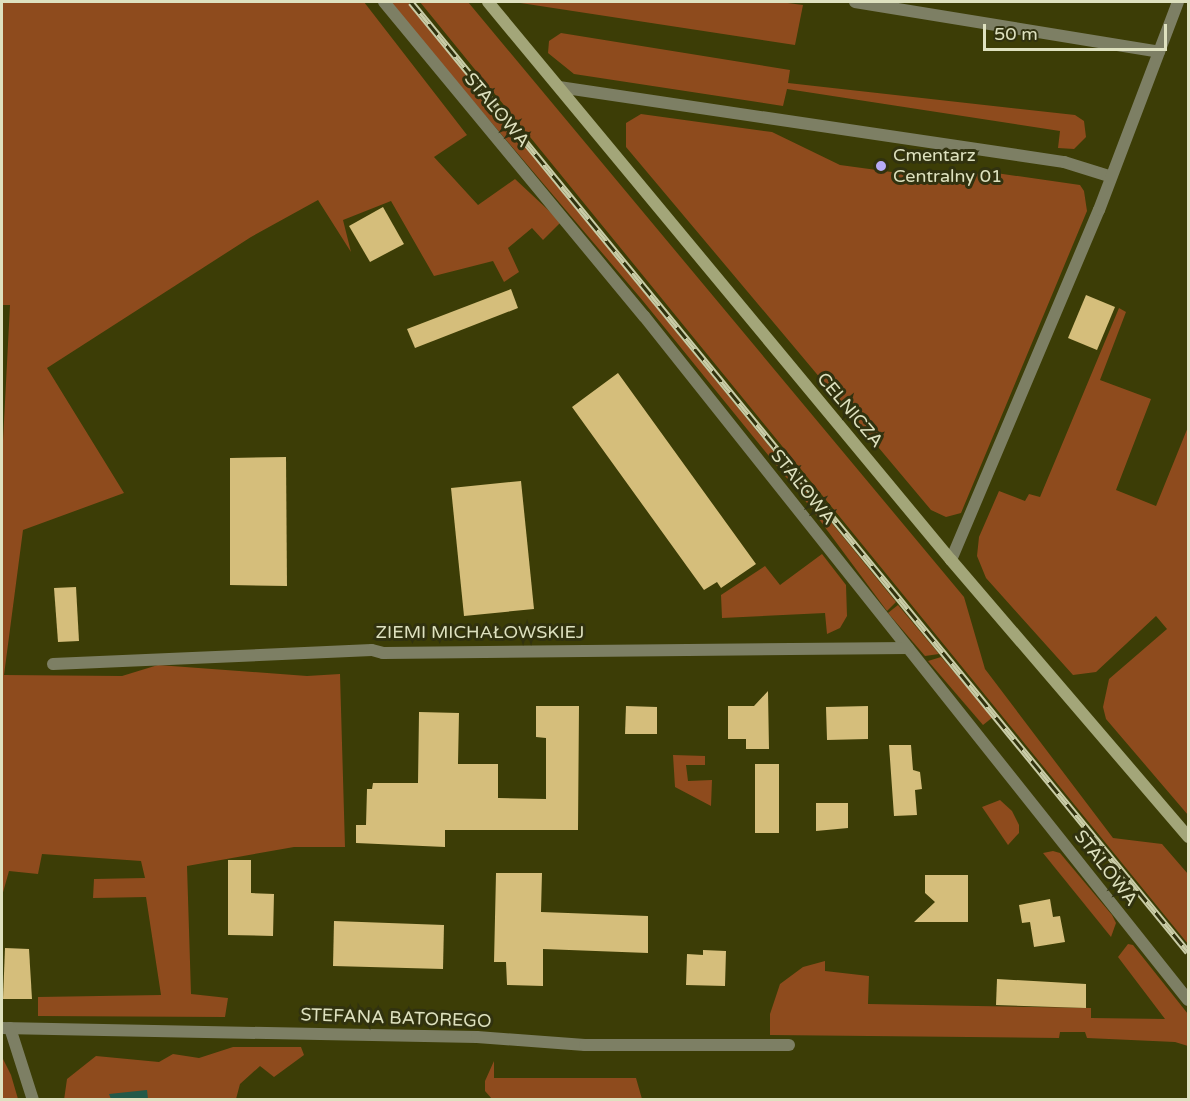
<!DOCTYPE html>
<html>
<head>
<meta charset="utf-8">
<style>
	body { margin:0 }
	#map { position:relative; width:1190px; height:1101px; overflow:hidden; background:#3c3d06; font-family:"Varela Round",sans-serif }
	div>[style] { position:absolute }
	[style*='--x'] { left:calc(var(--x)*1px); top:calc(var(--y)*1px); width:calc(var(--w)*1px); rotate:calc(var(--a)*1deg) }
	.green>* { inset:0; background:#8e4b1d }
	.water>* { inset:0; background:#235949 }
	.building>* { inset:0; background:#d5be7b }
	.street>* { height:12px; margin:-6px; padding:0 6px; transform-origin:6px; border-radius:6px; background:#7d7f64 }
	.secondary>* { height:12px; margin:-6px; padding:0 6px; transform-origin:6px; border-radius:6px; background:#a3a679 }
	.rail>* { height:7px; margin-top:-3.5px; transform-origin:0; background:repeating-linear-gradient(90deg,#31320f 0 14px,#c9cca7 0 28px); box-sizing:border-box; border-block:2px solid #c9cca7 }
	.dots>* { width:16px; height:16px; translate:-50% -50%; box-sizing:border-box; border:3px solid #31320f; border-radius:50% }
	span { translate:-50% -50%; white-space:nowrap; text-align:center; line-height:1.15; -webkit-text-stroke:6px #31320f; paint-order:stroke }
	.street-label { font-size:18px; color:#dee1bf }
	.poi-label { font-size:18px; color:#dee1bf }
	.left { translate:0 -50%; text-align:left }
	.frame { position:absolute; inset:0; border:3px solid #dee1bf; pointer-events:none }
	.scale { position:absolute; left:983px; top:24px; width:184px; height:27px; box-sizing:border-box; border:3px solid #dee1bf; border-top:0; padding-left:8px; font-size:18px; line-height:21px; white-space:nowrap; color:#dee1bf; -webkit-text-stroke:4px #31320f; paint-order:stroke }
</style>
</head>
<body>
<div id="map">
	<div class="green">
		<i style="clip-path:polygon(2px 2px,364px 2px,467px 135px,434px 157px,478px 205px,515px 179px,561px 222px,543px 240px,532px 228px,508px 248px,519px 272px,504px 282px,493px 261px,434px 276px,391px 201px,343px 220px,351px 252px,318px 200px,251px 237px,47px 368px,124px 493px,23px 530px,4px 675px,122px 676px,158px 665px,307px 676px,340px 674px,345px 847px,294px 847px,187px 866px,191px 994px,228px 998px,225px 1017px,38px 1016px,38px 997px,161px 995px,146px 897px,93px 898px,94px 879px,145px 878px,141px 861px,42px 854px,38px 874px,9px 871px,2px 896px,2px 460px,10px 305px,2px 305px)"></i>
		<i style="clip-path:polygon(389px 2px,408px 2px,896px 602px,887px 611px,807px 503px,643px 301px)"></i>
		<i style="clip-path:polygon(420px 2px,468px 2px,964px 597px,985px 669px,1113px 838px,1162px 844px,1188px 874px,1188px 944px)"></i>
		<i style="clip-path:polygon(514px 2px,780px 2px,803px 5px,795px 45px)"></i>
		<i style="clip-path:polygon(561px 33px,790px 70px,788px 83px,1075px 115px,1084px 121px,1086px 137px,1074px 149px,1058px 148px,1060px 131px,787px 89px,783px 106px,574px 74px,548px 53px,549px 41px)"></i>
		<i style="clip-path:polygon(641px 114px,772px 132px,840px 165px,921px 176px,996px 173px,1080px 185px,1084px 191px,1087px 211px,961px 513px,946px 517px,931px 510px,626px 147px,626px 123px)"></i>
		<i style="clip-path:polygon(1119px 308px,1126px 312px,1100px 380px,1151px 399px,1116px 490px,1156px 506px,1188px 427px,1188px 815px,1106px 719px,1103px 707px,1109px 679px,1167px 629px,1156px 616px,1096px 672px,1073px 675px,986px 578px,977px 556px,979px 537px,999px 491px,1025px 501px,1029px 494px,1040px 497px)"></i>
		<i style="clip-path:polygon(822px 554px,846px 585px,847px 616px,840px 628px,827px 634px,825px 613px,722px 618px,721px 595px,765px 566px,780px 585px)"></i>
		<i style="clip-path:polygon(898px 605px,939px 654px,925px 656px,888px 613px)"></i>
		<i style="clip-path:polygon(941px 657px,993px 717px,983px 725px,928px 661px)"></i>
		<i style="clip-path:polygon(673px 755px,705px 756px,705px 765px,686px 765px,688px 781px,712px 780px,711px 806px,675px 787px)"></i>
		<i style="clip-path:polygon(1000px 800px,1012px 811px,1019px 825px,1019px 833px,1008px 845px,982px 807px)"></i>
		<i style="clip-path:polygon(1053px 851px,1060px 853px,1112px 915px,1116px 923px,1111px 937px,1043px 853px)"></i>
		<i style="clip-path:polygon(1128px 944px,1133px 945px,1188px 1014px,1188px 1046px,1175px 1042px,1087px 1038px,1085px 1032px,1060px 1032px,1059px 1038px,770px 1035px,770px 1014px,780px 984px,803px 967px,825px 961px,825px 971px,869px 976px,868px 1004px,1091px 1008px,1091px 1018px,1165px 1019px,1118px 957px)"></i>
		<i style="clip-path:polygon(233px 1047px,301px 1047px,304px 1055px,274px 1077px,260px 1066px,240px 1084px,236px 1099px,64px 1100px,67px 1079px,96px 1056px,159px 1062px,173px 1054px,199px 1058px)"></i>
		<i style="clip-path:polygon(2px 1057px,11px 1075px,18px 1099px,2px 1099px)"></i>
		<i style="clip-path:polygon(494px 1061px,494px 1078px,636px 1078px,642px 1099px,492px 1099px,485px 1091px,485px 1081px)"></i>
	</div>
	<div class="water">
		<i style="clip-path:polygon(147px 1090px,148px 1099px,111px 1099px,109px 1094px)"></i>
	</div>
	<div class="building">
		<i style="clip-path:polygon(383px 207px,404px 244px,370px 262px,349px 226px)"></i>
		<i style="clip-path:polygon(511px 289px,518px 308px,415px 348px,407px 329px)"></i>
		<i style="clip-path:polygon(1086px 295px,1115px 307px,1097px 350px,1068px 338px)"></i>
		<i style="clip-path:polygon(618px 373px,756px 564px,721px 588px,717px 582px,704px 590px,572px 407px)"></i>
		<i style="clip-path:polygon(286px 457px,287px 586px,230px 585px,230px 458px)"></i>
		<i style="clip-path:polygon(521px 481px,534px 609px,464px 616px,451px 488px)"></i>
		<i style="clip-path:polygon(76px 587px,79px 641px,58px 642px,54px 588px)"></i>
		<i style="clip-path:polygon(768px 691px,769px 749px,746px 749px,746px 739px,728px 739px,728px 706px,754px 706px)"></i>
		<i style="clip-path:polygon(536px 706px,579px 706px,578px 830px,445px 830px,445px 847px,356px 843px,356px 825px,366px 825px,367px 789px,372px 789px,373px 783px,418px 783px,419px 712px,459px 713px,458px 764px,498px 764px,498px 798px,546px 799px,546px 738px,536px 737px)"></i>
		<i style="clip-path:polygon(626px 706px,657px 707px,657px 734px,625px 734px)"></i>
		<i style="clip-path:polygon(868px 706px,868px 739px,827px 740px,826px 707px)"></i>
		<i style="clip-path:polygon(889px 745px,911px 745px,913px 770px,920px 772px,922px 789px,915px 790px,917px 815px,894px 816px)"></i>
		<i style="clip-path:polygon(755px 764px,779px 764px,779px 833px,755px 833px)"></i>
		<i style="clip-path:polygon(816px 803px,848px 803px,848px 828px,816px 831px)"></i>
		<i style="clip-path:polygon(228px 860px,251px 860px,251px 893px,274px 894px,273px 936px,228px 935px)"></i>
		<i style="clip-path:polygon(496px 873px,542px 873px,541px 912px,648px 916px,648px 953px,543px 949px,543px 986px,507px 985px,506px 962px,494px 962px)"></i>
		<i style="clip-path:polygon(925px 875px,968px 875px,968px 922px,914px 922px,935px 902px,925px 893px)"></i>
		<i style="clip-path:polygon(1050px 899px,1053px 917px,1060px 916px,1065px 942px,1034px 947px,1030px 922px,1022px 923px,1019px 905px)"></i>
		<i style="clip-path:polygon(334px 921px,444px 925px,443px 969px,333px 966px)"></i>
		<i style="clip-path:polygon(5px 948px,29px 949px,32px 999px,3px 999px)"></i>
		<i style="clip-path:polygon(703px 950px,726px 951px,725px 986px,686px 985px,687px 954px,703px 955px)"></i>
		<i style="clip-path:polygon(997px 979px,1086px 984px,1086px 1008px,996px 1005px)"></i>
	</div>
	<div class="street">
		<i style="--x:384;--y:2;--w:408;--a:50.4"></i>
		<i style="--x:644;--y:316;--w:874;--a:51.5"></i>
		<i style="--x:855;--y:2;--w:308;--a:9.3"></i>
		<i style="--x:559;--y:87;--w:511;--a:8.45"></i>
		<i style="--x:1064;--y:162;--w:47;--a:17.3"></i>
		<i style="--x:951;--y:560;--w:380;--a:-67.1"></i>
		<i style="--x:1099;--y:210;--w:222;--a:-69.2"></i>
		<i style="--x:53;--y:664;--w:319;--a:-2.5"></i>
		<i style="--x:372;--y:650;--w:11;--a:15"></i>
		<i style="--x:383;--y:653;--w:525;--a:-0.55"></i>
		<i style="--x:2;--y:1028;--w:475;--a:1.1"></i>
		<i style="--x:477;--y:1037;--w:108;--a:4.2"></i>
		<i style="--x:585;--y:1045;--w:204;--a:0"></i>
		<i style="--x:10;--y:1028;--w:76;--a:72.3"></i>
	</div>
	<div class="secondary">
		<i style="--x:488;--y:2;--w:725;--a:50.32"></i>
		<i style="--x:951;--y:560;--w:365;--a:49.4"></i>
	</div>
	<div class="rail">
		<i style="--x:411;--y:2;--w:1227;--a:50.72"></i>
	</div>
	<div class="dots">
		<i style="left:881px;top:166px;background:#b7abf7"></i>
	</div>
	<div class="street-label">
		<span style="left:497px;top:110px;rotate:50deg">STALOWA</span>
		<span style="left:850px;top:410px;rotate:50deg">CELNICZA</span>
		<span style="left:803px;top:487px;rotate:51deg">STALOWA</span>
		<span style="left:480px;top:632px">ZIEMI MICHAŁOWSKIEJ</span>
		<span style="left:1106px;top:868px;rotate:52deg">STALOWA</span>
		<span style="left:396px;top:1018px;rotate:2deg">STEFANA BATOREGO</span>
	</div>
	<div class="poi-label">
		<span class="left" style="left:893px;top:166px">Cmentarz<br>Centralny 01</span>
	</div>
	<div class="frame"></div>
	<div class="scale">50 m</div>
</div>
</body>
</html>
